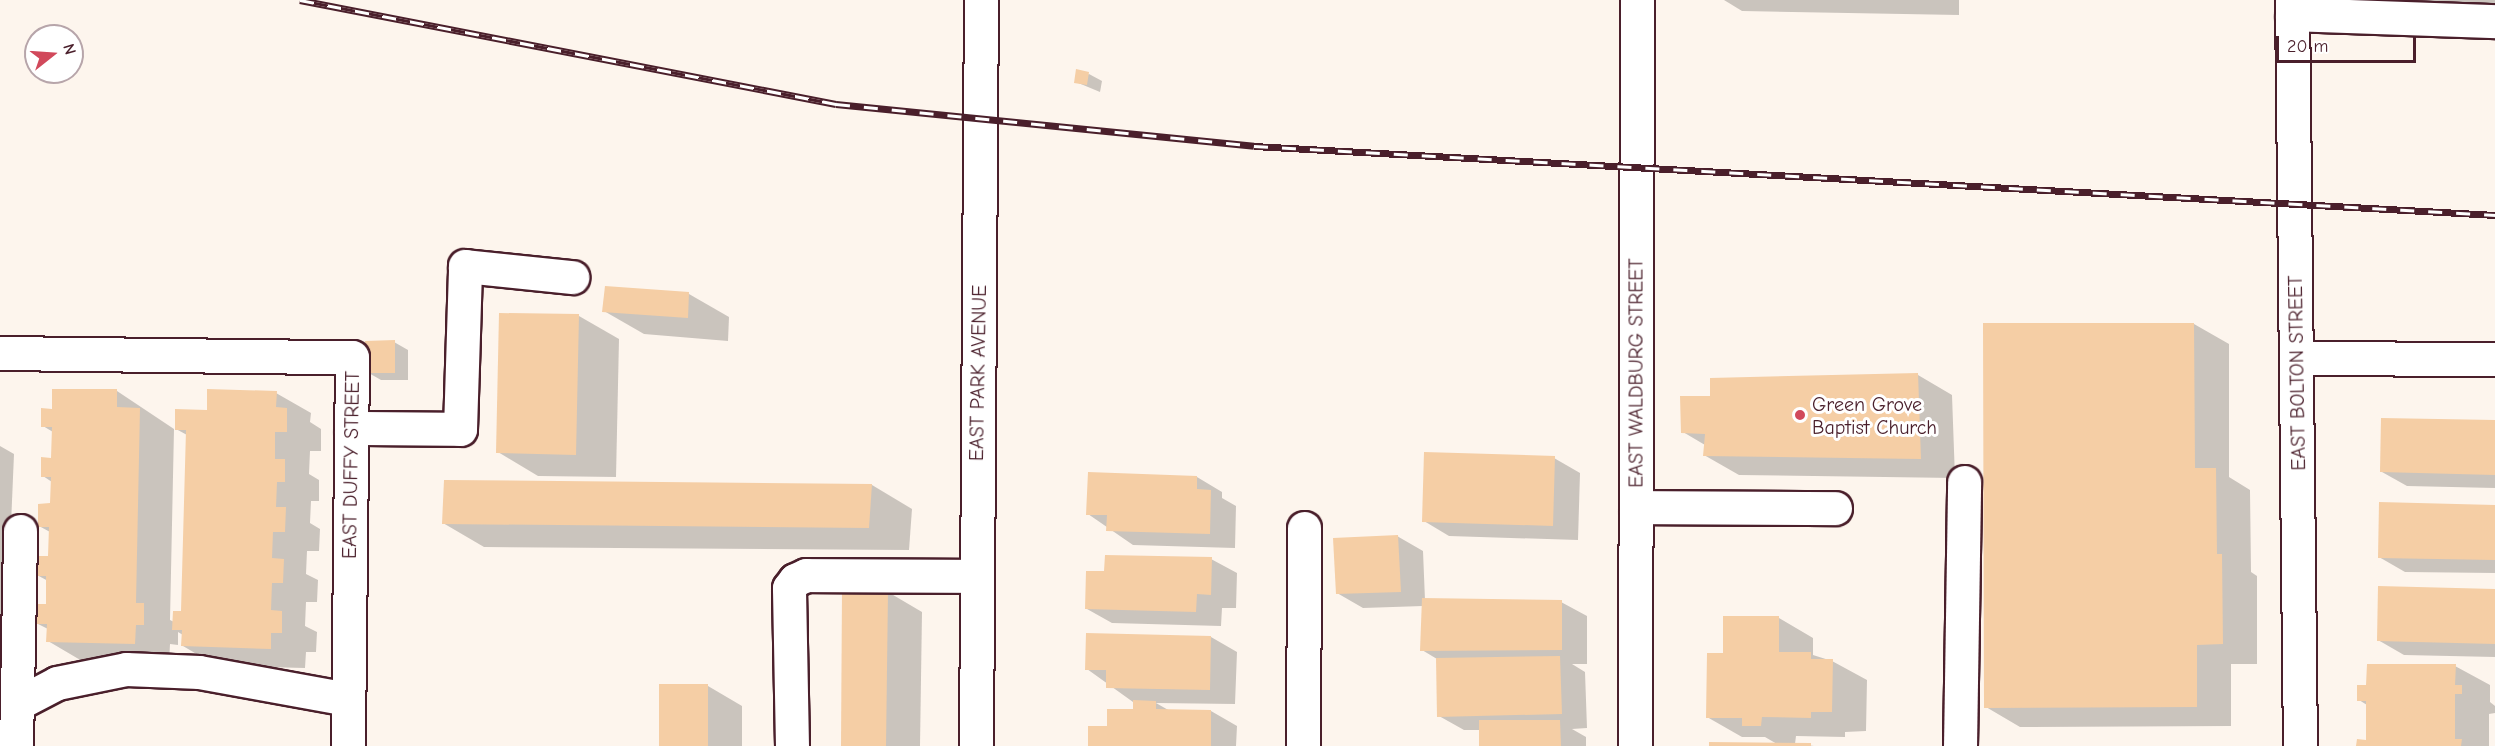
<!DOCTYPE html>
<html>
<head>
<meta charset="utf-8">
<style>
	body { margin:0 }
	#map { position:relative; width:2495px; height:746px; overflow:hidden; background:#fdf5ed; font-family:"Comic Neue",sans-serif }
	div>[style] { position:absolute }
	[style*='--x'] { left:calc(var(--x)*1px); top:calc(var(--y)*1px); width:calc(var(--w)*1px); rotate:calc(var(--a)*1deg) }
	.shadow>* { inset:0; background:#0003 }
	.building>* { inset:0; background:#f5cea5 }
	.roads { filter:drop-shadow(2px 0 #4a1f2b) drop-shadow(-2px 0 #4a1f2b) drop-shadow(0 2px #4a1f2b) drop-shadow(0 -2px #4a1f2b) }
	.minor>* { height:33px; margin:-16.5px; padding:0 16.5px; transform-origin:16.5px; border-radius:16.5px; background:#fff }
	.rail>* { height:7px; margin-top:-3.5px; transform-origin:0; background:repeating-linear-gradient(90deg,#fff 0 14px,#4a1f2b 0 28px); box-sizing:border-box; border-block:2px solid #4a1f2b }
	.dots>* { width:16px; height:16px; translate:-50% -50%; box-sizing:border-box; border:3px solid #fff; border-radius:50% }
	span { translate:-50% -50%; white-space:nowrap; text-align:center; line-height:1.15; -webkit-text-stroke:6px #fff; paint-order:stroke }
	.street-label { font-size:20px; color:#4a1f2b }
	.poi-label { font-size:20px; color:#4a1f2b }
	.left { translate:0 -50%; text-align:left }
	.north { position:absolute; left:24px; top:24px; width:60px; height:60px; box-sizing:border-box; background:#fff; border:2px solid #b7a5aa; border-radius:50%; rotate:73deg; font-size:16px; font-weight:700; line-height:24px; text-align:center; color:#4a1f2b }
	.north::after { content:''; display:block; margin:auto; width:21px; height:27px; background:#d1495b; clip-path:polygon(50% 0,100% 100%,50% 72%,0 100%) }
	.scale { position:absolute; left:2276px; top:36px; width:140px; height:27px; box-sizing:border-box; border:3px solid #4a1f2b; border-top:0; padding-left:8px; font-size:18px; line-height:21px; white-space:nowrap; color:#4a1f2b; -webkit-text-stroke:4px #fff; paint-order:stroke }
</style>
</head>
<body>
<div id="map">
	<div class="shadow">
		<i style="clip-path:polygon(1724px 0,1959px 0,1959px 15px,1742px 11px)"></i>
		<i style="clip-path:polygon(2420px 0,2495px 0,2495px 4px,2426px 3px)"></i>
		<i style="clip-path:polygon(1089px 74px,1102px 81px,1100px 92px,1076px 82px)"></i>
		<i style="clip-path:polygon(689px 294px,729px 317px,728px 341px,644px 334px,604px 311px)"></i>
		<i style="clip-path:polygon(579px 316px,619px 339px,616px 477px,538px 476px,498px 452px)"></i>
		<i style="clip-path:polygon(2194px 324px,2229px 344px,2229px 477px,2250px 490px,2251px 572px,2257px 576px,2257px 664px,2231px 664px,2231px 726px,2020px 727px,1986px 707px,1984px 325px)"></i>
		<i style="clip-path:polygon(394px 342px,408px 350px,408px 380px,381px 380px,367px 372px)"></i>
		<i style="clip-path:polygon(1918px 375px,1952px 395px,1955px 478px,1739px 475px,1704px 455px,1705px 445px,1683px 432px,1712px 398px)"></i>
		<i style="clip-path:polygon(117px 391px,174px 429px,170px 620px,174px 622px,183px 612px,187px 435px,176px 429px,209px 412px,276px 393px,311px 413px,310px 422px,321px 429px,321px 451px,310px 451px,309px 474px,319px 480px,319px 501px,311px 501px,310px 523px,320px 529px,319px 551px,307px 551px,306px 574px,318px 580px,317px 602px,306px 602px,305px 626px,317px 632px,316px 652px,306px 652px,305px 668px,217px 666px,183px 646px,183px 635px,178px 632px,178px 645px,170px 644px,169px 663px,82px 661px,48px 641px,48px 629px,38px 624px,48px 606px,48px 581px,37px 575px,50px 558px,50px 532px,39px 526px,52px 505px,52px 482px,43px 476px,53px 459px,53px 432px,43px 426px,53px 410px)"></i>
		<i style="clip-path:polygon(2495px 421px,2495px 488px,2407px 486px,2382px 472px)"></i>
		<i style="clip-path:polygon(0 446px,14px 454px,5px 667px,0 667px)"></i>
		<i style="clip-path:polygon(1554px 458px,1580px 473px,1578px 540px,1449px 536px,1424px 521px)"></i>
		<i style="clip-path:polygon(1197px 477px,1222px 492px,1222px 498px,1236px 506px,1235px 548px,1133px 545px,1088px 514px)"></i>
		<i style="clip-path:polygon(445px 481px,872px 485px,912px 509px,909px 550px,484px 547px,443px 523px)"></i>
		<i style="clip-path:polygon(2495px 507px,2495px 573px,2405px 572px,2379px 557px)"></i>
		<i style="clip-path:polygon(1397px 536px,1423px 551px,1425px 600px,1561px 602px,1587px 616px,1587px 664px,1572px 664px,1585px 672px,1587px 728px,1572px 729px,1586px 737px,1586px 746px,1481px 746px,1480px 730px,1464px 730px,1439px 716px,1437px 659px,1422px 650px,1423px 606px,1363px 608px,1337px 593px)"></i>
		<i style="clip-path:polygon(1211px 559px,1237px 573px,1236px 608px,1222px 608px,1221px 626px,1112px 623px,1087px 609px,1106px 573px)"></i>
		<i style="clip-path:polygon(2495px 590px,2495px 657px,2404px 655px,2378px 640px)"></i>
		<i style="clip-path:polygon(888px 592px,922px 612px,920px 746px,842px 746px)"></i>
		<i style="clip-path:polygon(1779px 618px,1813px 638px,1813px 655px,1832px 661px,1867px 680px,1866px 731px,1845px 732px,1845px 737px,1796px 736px,1795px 744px,1814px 746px,1711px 746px,1777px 744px,1765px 737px,1742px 737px,1707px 717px,1725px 654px)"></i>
		<i style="clip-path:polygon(1211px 637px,1237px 652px,1235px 704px,1156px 703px,1170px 711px,1211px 711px,1237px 726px,1236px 746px,1089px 746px,1134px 710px,1133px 702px,1087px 669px)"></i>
		<i style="clip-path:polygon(2455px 666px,2490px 685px,2490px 702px,2495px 706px,2495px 713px,2489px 714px,2489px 746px,2358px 746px,2367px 741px,2367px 705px,2359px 700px)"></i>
		<i style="clip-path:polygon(708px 686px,742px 706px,742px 746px,660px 746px)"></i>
	</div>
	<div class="building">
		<i style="clip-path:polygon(1076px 69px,1089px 72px,1087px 85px,1074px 83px)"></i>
		<i style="clip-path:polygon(605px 286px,689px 292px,688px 318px,602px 312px)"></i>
		<i style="clip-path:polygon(499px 313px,579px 314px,576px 455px,496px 453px)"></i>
		<i style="clip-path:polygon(1983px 323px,2194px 323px,2195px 468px,2216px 468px,2217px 554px,2222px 554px,2223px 644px,2197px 645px,2197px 707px,1984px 708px)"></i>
		<i style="clip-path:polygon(395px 340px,395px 373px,366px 373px,365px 341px)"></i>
		<i style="clip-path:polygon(1918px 373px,1921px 459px,1703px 456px,1705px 434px,1681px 433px,1680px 396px,1710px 396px,1710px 378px)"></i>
		<i style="clip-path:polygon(52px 389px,117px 389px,117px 407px,140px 408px,136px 603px,144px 603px,144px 625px,136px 625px,135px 644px,46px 642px,47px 624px,37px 624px,37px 604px,46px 604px,46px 576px,36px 576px,36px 556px,48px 556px,49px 527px,38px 527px,38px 504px,50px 503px,51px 477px,41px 477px,41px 457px,51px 458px,52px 427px,41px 427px,41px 408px,52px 409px)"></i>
		<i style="clip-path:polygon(207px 389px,277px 391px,276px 407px,287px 408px,287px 432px,275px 432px,275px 459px,285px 459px,285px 482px,277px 482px,276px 507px,286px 507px,285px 532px,273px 532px,272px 558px,284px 559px,283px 583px,272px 583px,271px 610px,282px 611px,282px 633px,271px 633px,271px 649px,181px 646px,182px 630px,172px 630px,173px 611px,181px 611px,186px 430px,175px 430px,175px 409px,207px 410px)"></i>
		<i style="clip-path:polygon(2381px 418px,2495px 420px,2495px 475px,2380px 472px)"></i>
		<i style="clip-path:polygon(1424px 452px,1555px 456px,1553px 526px,1422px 522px)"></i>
		<i style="clip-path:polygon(1088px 472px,1197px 476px,1197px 489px,1211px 490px,1210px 534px,1106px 531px,1107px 515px,1086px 515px)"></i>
		<i style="clip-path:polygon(444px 480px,872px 484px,869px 528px,442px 524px)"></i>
		<i style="clip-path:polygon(2379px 502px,2495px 505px,2495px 560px,2378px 558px)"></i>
		<i style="clip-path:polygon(1398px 535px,1401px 592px,1336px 594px,1333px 538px)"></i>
		<i style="clip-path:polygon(1105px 555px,1212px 557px,1211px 595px,1197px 594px,1196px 612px,1085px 609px,1086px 571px,1104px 571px)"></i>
		<i style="clip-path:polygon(2378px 586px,2495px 589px,2495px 644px,2377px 641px)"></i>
		<i style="clip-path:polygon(842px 590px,888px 591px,886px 746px,841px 746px)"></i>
		<i style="clip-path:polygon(1422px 598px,1562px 600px,1562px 650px,1420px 651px)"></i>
		<i style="clip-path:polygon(1723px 616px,1779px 616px,1779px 652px,1811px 652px,1811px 659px,1833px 659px,1832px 712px,1811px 712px,1811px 718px,1762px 717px,1761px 726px,1742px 726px,1742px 718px,1706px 718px,1707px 653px,1723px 653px)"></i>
		<i style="clip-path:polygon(1086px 633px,1211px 636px,1210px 690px,1106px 688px,1106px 670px,1085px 670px)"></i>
		<i style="clip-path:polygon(1560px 656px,1562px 714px,1437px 717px,1436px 658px)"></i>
		<i style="clip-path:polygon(2367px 664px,2456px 664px,2455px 685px,2462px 685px,2462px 694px,2455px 694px,2455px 739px,2462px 739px,2461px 746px,2356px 746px,2357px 739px,2366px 740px,2366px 701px,2357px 701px,2357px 685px,2366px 685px)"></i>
		<i style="clip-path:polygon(659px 684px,708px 684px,708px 746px,659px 746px)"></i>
		<i style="clip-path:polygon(1133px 700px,1156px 701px,1156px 709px,1211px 710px,1211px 746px,1088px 746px,1088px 726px,1107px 726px,1107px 709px,1133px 709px)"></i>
		<i style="clip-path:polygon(1479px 720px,1560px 720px,1561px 746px,1479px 746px)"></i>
		<i style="clip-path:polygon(1709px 742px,1811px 743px,1811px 746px,1709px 746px)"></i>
	</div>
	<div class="roads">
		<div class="minor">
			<i style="--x:2292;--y:0;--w:746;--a:89.39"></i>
			<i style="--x:2292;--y:14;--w:203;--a:2"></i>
			<i style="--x:0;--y:353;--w:352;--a:0.7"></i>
			<i style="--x:352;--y:357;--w:389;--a:90.6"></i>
			<i style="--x:2297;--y:358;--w:198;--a:0.3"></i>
			<i style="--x:351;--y:428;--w:109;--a:0.5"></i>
			<i style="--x:460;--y:429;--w:163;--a:-88.2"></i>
			<i style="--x:465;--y:266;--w:108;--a:5.9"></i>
			<i style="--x:1636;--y:507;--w:199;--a:0.3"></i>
			<i style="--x:17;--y:704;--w:45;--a:-27.7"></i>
			<i style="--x:57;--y:683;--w:70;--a:-11.5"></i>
			<i style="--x:126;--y:669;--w:73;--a:2.4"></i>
			<i style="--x:199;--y:672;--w:151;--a:10.3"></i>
			<i style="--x:16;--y:746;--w:215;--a:-88.9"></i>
			<i style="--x:792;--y:746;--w:158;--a:-91.1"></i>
			<i style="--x:789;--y:588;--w:10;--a:-53"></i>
			<i style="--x:795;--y:580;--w:12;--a:-24"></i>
			<i style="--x:806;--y:575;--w:170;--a:0.3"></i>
			<i style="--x:976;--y:746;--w:746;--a:-89.62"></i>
			<i style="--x:1303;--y:746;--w:218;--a:-89.7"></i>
			<i style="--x:1635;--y:746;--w:746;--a:-89.85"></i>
			<i style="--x:1960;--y:746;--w:264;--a:-89.1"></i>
		</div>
	</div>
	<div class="rail">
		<i style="--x:300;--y:0;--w:546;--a:10.98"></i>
		<i style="--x:836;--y:104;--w:420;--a:5.7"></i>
		<i style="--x:1254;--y:146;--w:1243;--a:3.18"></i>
	</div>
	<div class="dots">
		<i style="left:1800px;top:415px;background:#d1495b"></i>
	</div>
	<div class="street-label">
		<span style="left:978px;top:373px;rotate:-89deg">EAST PARK AVENUE</span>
		<span style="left:1636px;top:373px;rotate:-90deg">EAST WALDBURG STREET</span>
		<span style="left:2297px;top:373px;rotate:-91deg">EAST BOLTON STREET</span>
		<span style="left:351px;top:465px;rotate:-89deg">EAST DUFFY STREET</span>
	</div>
	<div class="poi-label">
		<span class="left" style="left:1812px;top:416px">Green Grove<br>Baptist Church</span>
	</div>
	<div class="north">N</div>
	<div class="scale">20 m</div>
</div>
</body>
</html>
